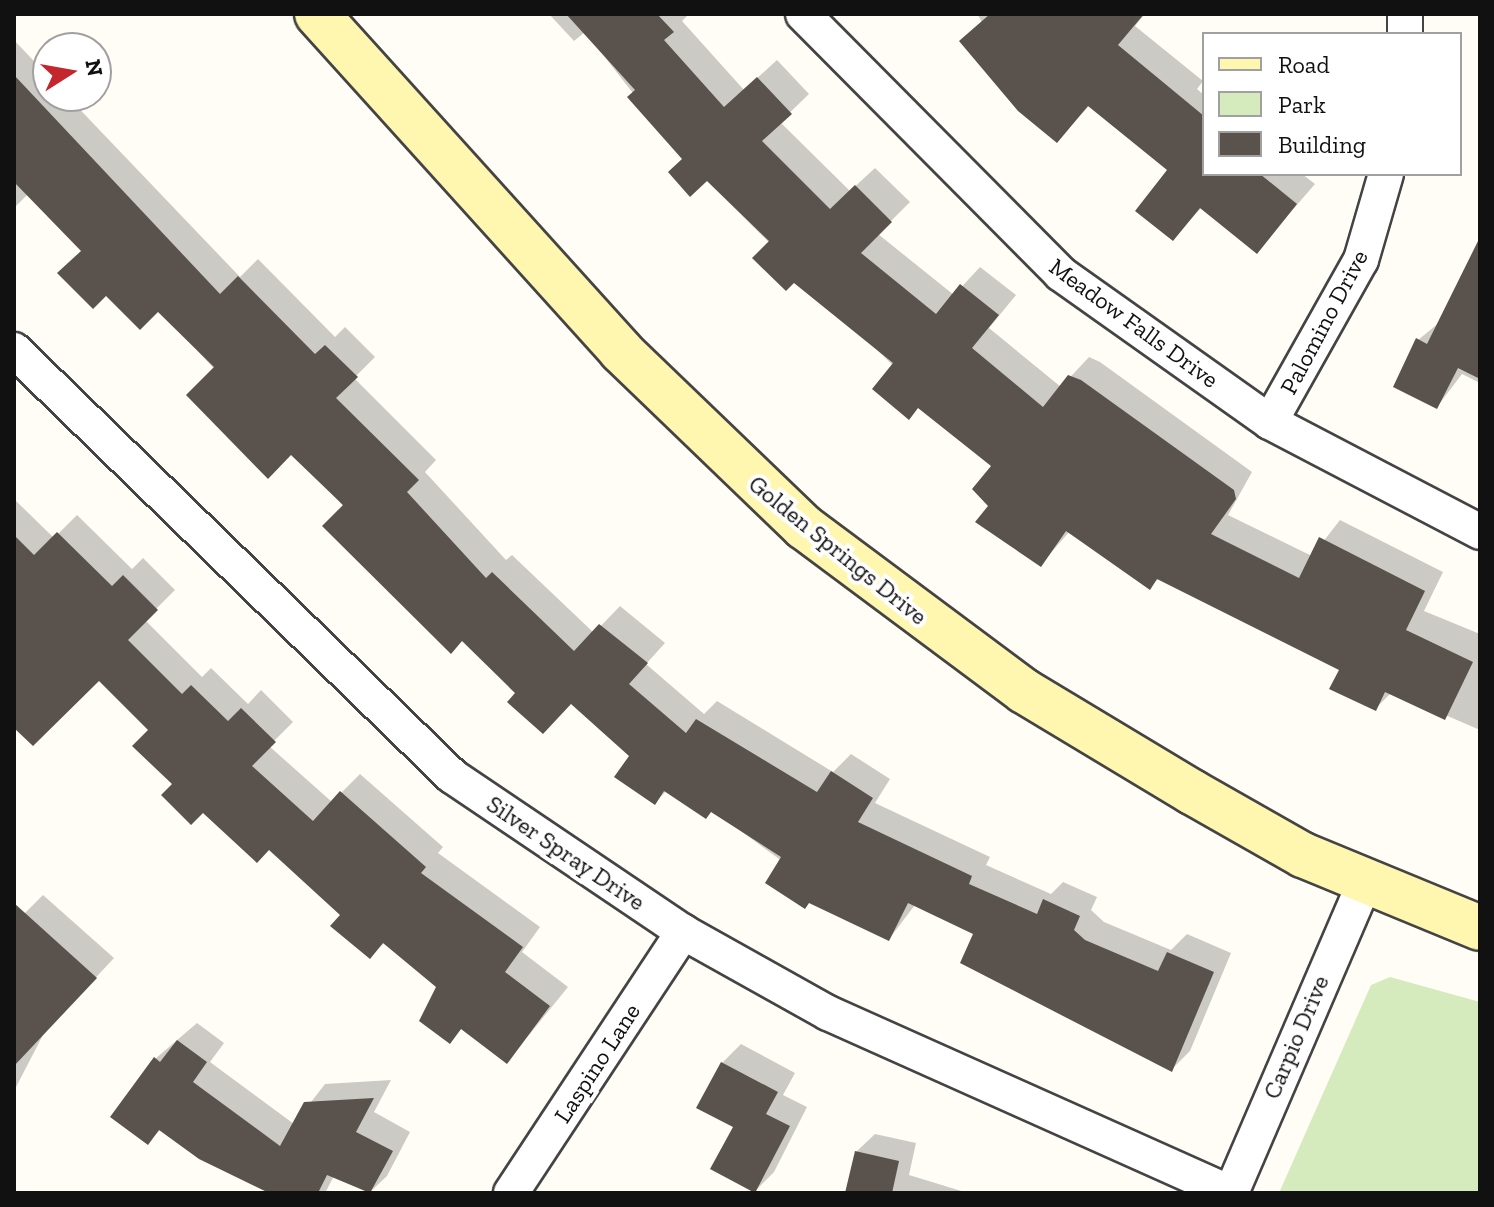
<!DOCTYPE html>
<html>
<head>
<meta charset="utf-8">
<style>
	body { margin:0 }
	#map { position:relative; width:1494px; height:1207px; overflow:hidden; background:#fffdf5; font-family:"Zilla Slab",serif }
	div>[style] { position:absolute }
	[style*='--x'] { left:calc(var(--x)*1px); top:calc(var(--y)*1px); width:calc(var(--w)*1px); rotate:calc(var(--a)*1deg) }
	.green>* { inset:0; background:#d5ebbd }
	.shadow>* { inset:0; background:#0003 }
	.building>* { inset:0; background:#5a524d }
	.roads { filter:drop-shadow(2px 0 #444) drop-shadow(-2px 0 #444) drop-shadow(0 2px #444) drop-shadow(0 -2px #444) }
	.minor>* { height:34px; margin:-17px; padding:0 17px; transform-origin:17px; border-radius:17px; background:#fff }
	.secondary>* { height:44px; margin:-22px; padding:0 22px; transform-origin:22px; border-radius:22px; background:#fff6b0 }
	span { translate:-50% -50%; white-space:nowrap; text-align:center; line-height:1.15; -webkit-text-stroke:8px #fff; paint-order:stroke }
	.street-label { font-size:24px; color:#111 }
	.frame { position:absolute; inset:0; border:16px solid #111; pointer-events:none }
	.legend { position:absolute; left:1202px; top:32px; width:260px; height:144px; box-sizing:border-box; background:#fff; border:2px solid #a0a0a0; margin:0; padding:10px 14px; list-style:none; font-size:24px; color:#111 }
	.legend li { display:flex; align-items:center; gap:16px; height:40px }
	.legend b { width:40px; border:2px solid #a0a0a0 }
	.north { position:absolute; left:32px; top:32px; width:80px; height:80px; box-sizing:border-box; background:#fff; border:2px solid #a0a0a0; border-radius:50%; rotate:79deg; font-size:22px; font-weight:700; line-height:32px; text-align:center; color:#111 }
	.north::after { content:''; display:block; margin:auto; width:28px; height:36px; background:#c4262e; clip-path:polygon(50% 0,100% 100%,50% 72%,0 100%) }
</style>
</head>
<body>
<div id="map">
	<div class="green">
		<i style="clip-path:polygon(1390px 977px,1480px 1002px,1480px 1193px,1279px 1193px,1371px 985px)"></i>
	</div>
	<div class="shadow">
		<i style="clip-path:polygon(549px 14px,689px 14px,682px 21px,744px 90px,777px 60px,809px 94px,780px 122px,850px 191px,875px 168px,910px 202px,878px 234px,954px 295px,980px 267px,1016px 295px,989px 328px,1061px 387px,1089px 357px,1100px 362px,1252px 472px,1228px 515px,1312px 556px,1340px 520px,1443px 572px,1424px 611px,1480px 634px,1480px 730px,1392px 692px,1375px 709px,1342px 669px,1159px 578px,1150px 587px,1070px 531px,1041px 564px,991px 506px,994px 466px,684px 158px,585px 32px,574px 41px)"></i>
		<i style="clip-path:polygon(977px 14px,1145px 14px,1135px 26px,1203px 81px,1197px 89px,1204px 95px,1204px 174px,1302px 174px,1315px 184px,1257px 251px,1202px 207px,1173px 239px,1169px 170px,1090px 105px,1057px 140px)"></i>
		<i style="clip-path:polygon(14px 40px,48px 76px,48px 96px,67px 96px,240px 277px,258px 259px,335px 337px,345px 327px,375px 357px,354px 378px,436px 460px,425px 472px,506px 560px,512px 555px,594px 633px,620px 606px,665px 643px,646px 664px,704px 714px,717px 701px,833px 772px,851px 754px,890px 779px,875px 803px,990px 857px,986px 865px,1051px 894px,1063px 882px,1097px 897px,1091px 910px,1104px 922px,1171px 950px,1187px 934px,1231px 953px,1190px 1051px,1171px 1070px,976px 934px,915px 905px,889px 939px,712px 810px,667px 790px,655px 803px,632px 756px,572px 702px,518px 692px,158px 309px,28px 194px,14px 208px)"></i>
		<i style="clip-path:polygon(1480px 257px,1480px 383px,1462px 374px,1437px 407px,1418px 340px,1440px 322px)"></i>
		<i style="clip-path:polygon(14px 499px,54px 538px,77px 515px,132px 569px,143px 558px,175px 590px,145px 620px,202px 677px,211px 668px,248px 704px,261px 690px,293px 722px,269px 746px,332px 802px,360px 774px,443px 847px,438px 853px,540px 927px,522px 952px,568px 987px,507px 1062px,462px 1028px,450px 1041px,439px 987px,385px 942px,370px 957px,342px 914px,269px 847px,175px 784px,150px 730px,99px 678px,14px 726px)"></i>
		<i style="clip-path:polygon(43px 895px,114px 958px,44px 1033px,14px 1091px,14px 924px)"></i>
		<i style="clip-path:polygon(197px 1023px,224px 1043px,210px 1062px,294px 1124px,325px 1084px,391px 1080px,374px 1112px,410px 1132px,387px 1176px,369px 1193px,334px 1176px,325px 1193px,271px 1193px,161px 1129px,148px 1142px,155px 1059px)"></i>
		<i style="clip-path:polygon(741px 1044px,795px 1073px,783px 1095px,807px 1107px,774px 1172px,755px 1191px,722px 1063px)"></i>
		<i style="clip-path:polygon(875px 1134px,916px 1143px,909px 1175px,968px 1193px,849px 1193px,856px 1152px)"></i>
	</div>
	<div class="building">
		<i style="clip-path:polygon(566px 14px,657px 14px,674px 32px,664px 40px,724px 107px,757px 77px,792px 114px,762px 141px,830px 209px,855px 185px,892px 222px,861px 253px,936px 314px,960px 284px,999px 315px,972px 348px,1043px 407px,1068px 375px,1081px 380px,1234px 490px,1236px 499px,1211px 534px,1299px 578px,1319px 537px,1425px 591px,1406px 630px,1473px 662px,1445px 720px,1385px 692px,1376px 711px,1329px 689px,1339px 670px,1157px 579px,1150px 590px,1066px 531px,1041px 567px,975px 522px,988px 506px,972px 489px,991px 466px,918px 408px,909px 420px,872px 389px,893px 363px,794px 283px,786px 291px,752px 258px,769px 241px,707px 181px,690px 197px,668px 172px,682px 159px,627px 97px,635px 90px)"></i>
		<i style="clip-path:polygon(990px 14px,1144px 14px,1118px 45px,1204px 116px,1204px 174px,1260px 174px,1297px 204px,1257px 254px,1200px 208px,1173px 241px,1135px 211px,1167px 170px,1088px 106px,1057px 143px,1018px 111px,959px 41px)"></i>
		<i style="clip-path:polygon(14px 75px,220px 294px,238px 276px,315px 354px,325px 345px,358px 377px,336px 398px,419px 480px,407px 492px,486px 578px,492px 572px,574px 651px,599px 624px,648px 663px,629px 684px,686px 733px,696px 719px,817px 792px,831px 771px,873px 798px,858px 822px,972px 876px,969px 884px,1037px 914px,1043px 899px,1080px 916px,1074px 930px,1085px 940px,1158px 971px,1167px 952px,1214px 972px,1172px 1072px,960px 963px,973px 934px,908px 903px,889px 941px,809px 903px,805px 909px,765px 883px,781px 857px,711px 812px,706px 819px,664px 791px,655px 805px,614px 777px,629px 756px,571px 704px,543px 734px,507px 702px,515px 693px,462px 641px,451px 654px,322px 526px,343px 505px,291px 455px,268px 479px,186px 395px,214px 367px,158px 312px,140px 330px,106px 296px,93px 309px,57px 273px,81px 251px,14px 182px)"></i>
		<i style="clip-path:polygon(1480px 237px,1480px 379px,1458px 368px,1437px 409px,1393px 387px,1416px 338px,1427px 344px)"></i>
		<i style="clip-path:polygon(57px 532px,112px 586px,123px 575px,158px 610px,128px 640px,182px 694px,191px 685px,228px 721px,241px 708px,276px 742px,252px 766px,313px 821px,340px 791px,426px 867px,421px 873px,523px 947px,505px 972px,550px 1006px,507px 1064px,461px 1029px,450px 1044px,419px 1021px,436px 987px,383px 943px,370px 959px,330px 926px,340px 915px,269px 850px,257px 863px,203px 813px,191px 825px,161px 795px,172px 784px,132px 746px,148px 730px,99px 681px,33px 746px,14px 728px,14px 535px,34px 555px)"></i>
		<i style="clip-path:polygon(14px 903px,97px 978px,14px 1066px)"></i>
		<i style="clip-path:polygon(177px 1040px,207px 1062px,193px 1082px,280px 1146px,304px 1102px,374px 1098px,356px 1132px,393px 1151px,370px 1193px,327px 1175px,318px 1193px,269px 1193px,199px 1159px,159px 1130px,148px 1145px,110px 1117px,154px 1057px,160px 1062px)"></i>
		<i style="clip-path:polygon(721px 1062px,778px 1092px,766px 1114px,790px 1126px,755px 1193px,710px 1169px,733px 1127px,696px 1108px)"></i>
		<i style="clip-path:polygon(855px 1151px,899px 1161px,892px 1193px,845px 1193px)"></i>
	</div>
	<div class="roads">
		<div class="minor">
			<i style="--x:803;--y:14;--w:366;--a:45.2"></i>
			<i style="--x:1061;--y:274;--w:256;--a:35.3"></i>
			<i style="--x:1270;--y:422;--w:237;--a:27.6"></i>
			<i style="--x:1405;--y:14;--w:20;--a:90"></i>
			<i style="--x:14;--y:350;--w:611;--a:44.2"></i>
			<i style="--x:452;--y:776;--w:279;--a:34"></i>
			<i style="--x:683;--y:932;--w:166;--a:29.2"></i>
			<i style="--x:828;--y:1013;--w:441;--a:24.1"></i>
			<i style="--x:1270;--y:422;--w:186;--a:-60.7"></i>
			<i style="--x:1361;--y:260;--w:90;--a:-73.8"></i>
			<i style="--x:511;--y:1193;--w:313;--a:-56.6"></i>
			<i style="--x:1231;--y:1193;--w:339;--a:-66.7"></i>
		</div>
		<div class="secondary">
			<i style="--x:317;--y:14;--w:454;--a:47.9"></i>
			<i style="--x:621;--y:351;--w:254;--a:43.9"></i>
			<i style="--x:804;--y:527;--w:274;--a:36.7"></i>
			<i style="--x:1024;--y:691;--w:196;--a:31"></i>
			<i style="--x:1192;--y:792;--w:128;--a:29.6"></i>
			<i style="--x:1303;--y:855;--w:191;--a:22.4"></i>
		</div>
	</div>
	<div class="street-label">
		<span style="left:1324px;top:322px;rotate:-62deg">Palomino Drive</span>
		<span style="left:1134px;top:323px;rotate:36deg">Meadow Falls Drive</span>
		<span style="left:838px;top:550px;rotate:39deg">Golden Springs Drive</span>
		<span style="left:566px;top:853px;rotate:34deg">Silver Spray Drive</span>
		<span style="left:1296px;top:1037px;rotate:-67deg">Carpio Drive</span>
		<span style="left:597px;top:1063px;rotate:-57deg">Laspino Lane</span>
	</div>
	<div class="frame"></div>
	<ul class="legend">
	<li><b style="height:10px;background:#fff6b0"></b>Road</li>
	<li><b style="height:22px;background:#d5ebbd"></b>Park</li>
	<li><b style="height:22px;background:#5a524d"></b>Building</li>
	</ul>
	<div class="north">N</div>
</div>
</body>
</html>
